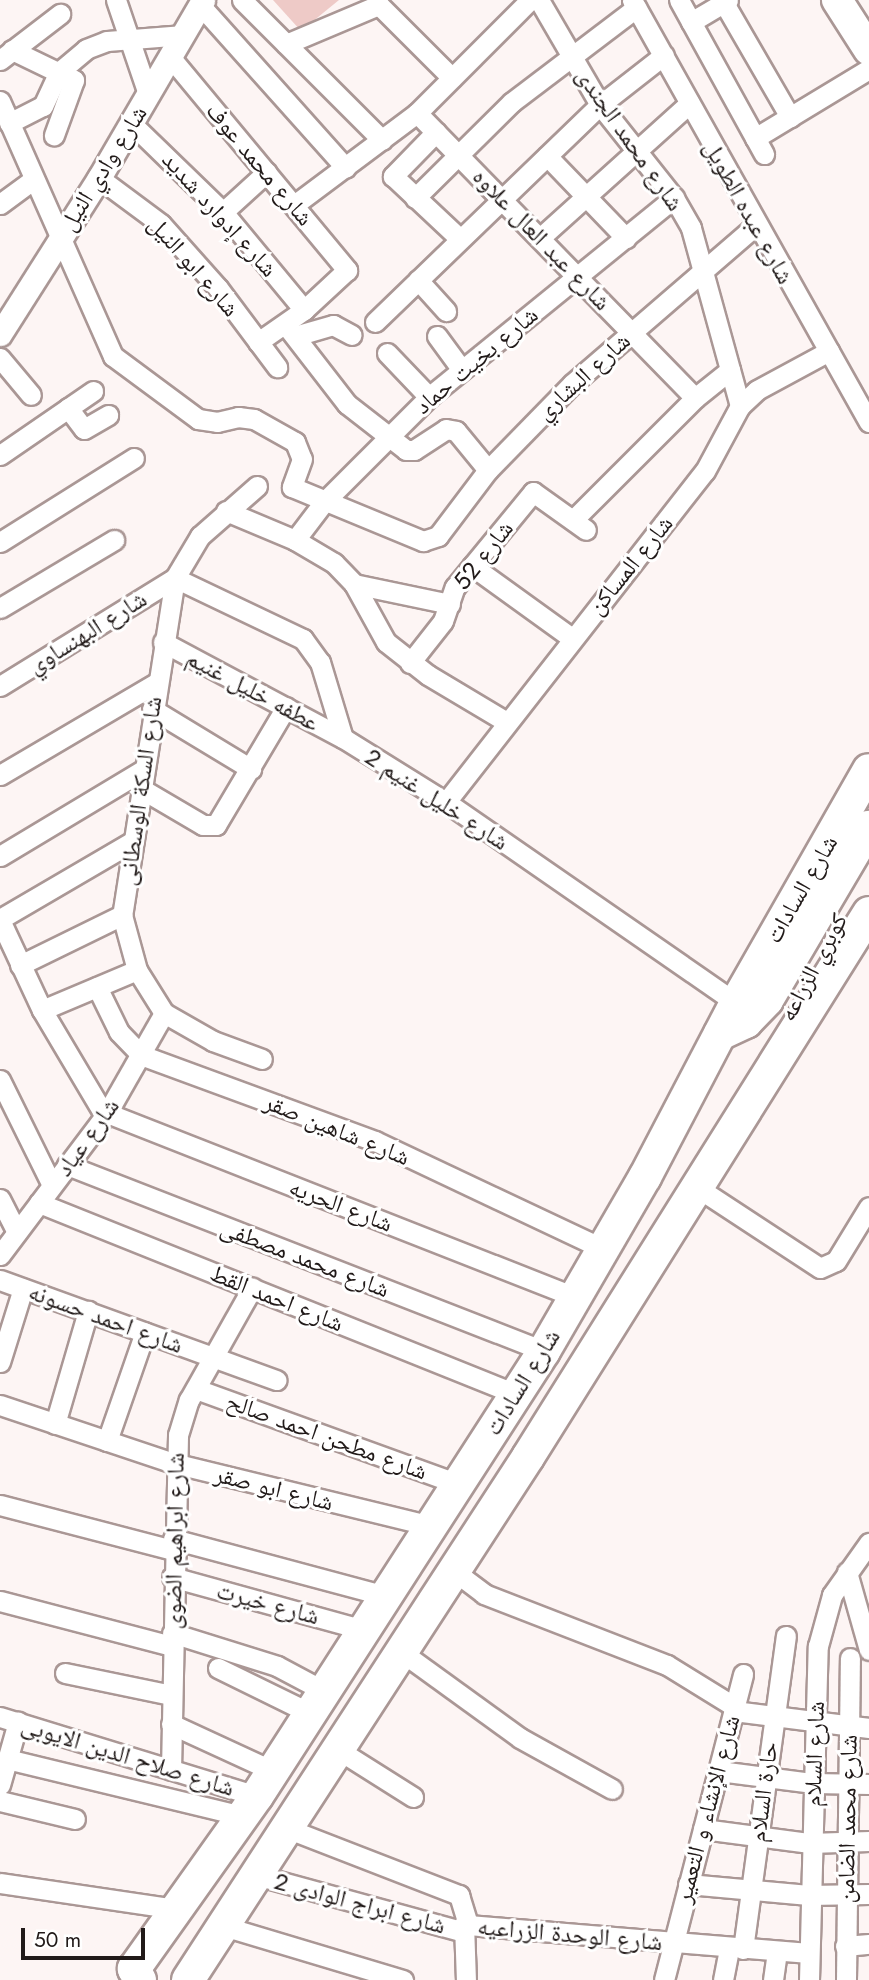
<!DOCTYPE html>
<html>
<head>
<meta charset="utf-8">
<style>
	body { margin:0 }
	#map { position:relative; width:869px; height:1980px; overflow:hidden; background:#fdf5f4; font-family:Jost,"Noto Naskh Arabic",sans-serif }
	div>[style] { position:absolute }
	[style*='--x'] { left:calc(var(--x)*1px); top:calc(var(--y)*1px); width:calc(var(--w)*1px); rotate:calc(var(--a)*1deg) }
	.green>* { inset:0; background:#eecac7 }
	.roads { filter:drop-shadow(2px 0 #aa9795) drop-shadow(-2px 0 #aa9795) drop-shadow(0 2px #aa9795) drop-shadow(0 -2px #aa9795) }
	.minor>* { height:19px; margin:-9.5px; padding:0 9.5px; transform-origin:9.5px; border-radius:9.5px; background:#fff }
	.tertiary>* { height:23px; margin:-11.5px; padding:0 11.5px; transform-origin:11.5px; border-radius:11.5px; background:#fff }
	.primary>* { height:30px; margin:-15px; padding:0 15px; transform-origin:15px; border-radius:15px; background:#fff }
	.trunk>* { height:32px; margin:-16px; padding:0 16px; transform-origin:16px; border-radius:16px; background:#fff }
	span { translate:-50% -50%; white-space:nowrap; text-align:center; line-height:1.15; -webkit-text-stroke:6px #fff; paint-order:stroke }
	.street-label { font-size:24px; color:#211a19 }
	.scale { position:absolute; left:21px; top:1928px; width:124px; height:32px; box-sizing:border-box; border:4px solid #211a19; border-top:0; padding-left:9px; font-size:21px; line-height:24px; white-space:nowrap; color:#211a19; -webkit-text-stroke:5px #fff; paint-order:stroke }
</style>
</head>
<body>
<div id="map">
	<div class="green">
		<i style="clip-path:polygon(273px 0,339px 0,301px 31px)"></i>
	</div>
	<div class="roads">
		<div class="minor">
			<i style="--x:116;--y:0;--w:99;--a:71.2"></i>
			<i style="--x:242;--y:0;--w:198;--a:45"></i>
			<i style="--x:539;--y:0;--w:121;--a:59.8"></i>
			<i style="--x:600;--y:105;--w:119;--a:51.5"></i>
			<i style="--x:674;--y:198;--w:34;--a:60"></i>
			<i style="--x:691;--y:228;--w:185;--a:74.6"></i>
			<i style="--x:632;--y:0;--w:484;--a:60.7"></i>
			<i style="--x:679;--y:0;--w:176;--a:61.1"></i>
			<i style="--x:724;--y:3;--w:132;--a:59.9"></i>
			<i style="--x:201;--y:6;--w:217;--a:48.2"></i>
			<i style="--x:691;--y:22;--w:43;--a:-30.7"></i>
			<i style="--x:286;--y:44;--w:101;--a:-22.8"></i>
			<i style="--x:379;--y:5;--w:103;--a:45"></i>
			<i style="--x:12;--y:50;--w:69;--a:25.8"></i>
			<i style="--x:74;--y:80;--w:59;--a:110"></i>
			<i style="--x:171;--y:58;--w:276;--a:50.3"></i>
			<i style="--x:347;--y:270;--w:59;--a:137.1"></i>
			<i style="--x:304;--y:310;--w:56;--a:145.2"></i>
			<i style="--x:0;--y:60;--w:76;--a:-37.5"></i>
			<i style="--x:0;--y:101;--w:279;--a:66.1"></i>
			<i style="--x:113;--y:356;--w:106;--a:36.5"></i>
			<i style="--x:198;--y:419;--w:19;--a:9"></i>
			<i style="--x:217;--y:422;--w:22;--a:-13"></i>
			<i style="--x:238;--y:417;--w:16;--a:7"></i>
			<i style="--x:254;--y:419;--w:47;--a:29.3"></i>
			<i style="--x:295;--y:442;--w:18;--a:68"></i>
			<i style="--x:302;--y:459;--w:30;--a:110"></i>
			<i style="--x:292;--y:487;--w:142;--a:22.4"></i>
			<i style="--x:423;--y:541;--w:16;--a:-18"></i>
			<i style="--x:438;--y:536;--w:83;--a:-52.9"></i>
			<i style="--x:488;--y:470;--w:120;--a:-45.7"></i>
			<i style="--x:572;--y:384;--w:242;--a:-40.8"></i>
			<i style="--x:417;--y:113;--w:398;--a:45.7"></i>
			<i style="--x:9;--y:123;--w:38;--a:-27"></i>
			<i style="--x:43;--y:106;--w:38;--a:-65"></i>
			<i style="--x:59;--y:72;--w:35;--a:-40"></i>
			<i style="--x:86;--y:49;--w:22;--a:-21"></i>
			<i style="--x:107;--y:41;--w:77;--a:-4.5"></i>
			<i style="--x:131;--y:123;--w:128;--a:44.1"></i>
			<i style="--x:223;--y:212;--w:127;--a:50.4"></i>
			<i style="--x:436;--y:132;--w:62;--a:134.3"></i>
			<i style="--x:393;--y:176;--w:92;--a:43.2"></i>
			<i style="--x:755;--y:138;--w:133;--a:-31.2"></i>
			<i style="--x:547;--y:156;--w:114;--a:46.1"></i>
			<i style="--x:99;--y:178;--w:77;--a:36.6"></i>
			<i style="--x:161;--y:224;--w:86;--a:48.3"></i>
			<i style="--x:218;--y:288;--w:99;--a:53.2"></i>
			<i style="--x:415;--y:198;--w:136;--a:-44.7"></i>
			<i style="--x:512;--y:102;--w:156;--a:-37.2"></i>
			<i style="--x:0;--y:204;--w:42;--a:-36.3"></i>
			<i style="--x:294;--y:205;--w:154;--a:-36.8"></i>
			<i style="--x:417;--y:113;--w:160;--a:-45"></i>
			<i style="--x:223;--y:212;--w:59;--a:-42.3"></i>
			<i style="--x:541;--y:237;--w:200;--a:-42"></i>
			<i style="--x:418;--y:280;--w:42;--a:47.9"></i>
			<i style="--x:375;--y:322;--w:313;--a:-44"></i>
			<i style="--x:600;--y:105;--w:81;--a:-38"></i>
			<i style="--x:285;--y:324;--w:101;--a:52.2"></i>
			<i style="--x:347;--y:404;--w:75;--a:37.9"></i>
			<i style="--x:406;--y:450;--w:8;--a:0"></i>
			<i style="--x:414;--y:450;--w:38;--a:-33"></i>
			<i style="--x:446;--y:429;--w:10;--a:11"></i>
			<i style="--x:456;--y:431;--w:50;--a:50.6"></i>
			<i style="--x:295;--y:336;--w:40;--a:-16"></i>
			<i style="--x:333;--y:325;--w:21;--a:28"></i>
			<i style="--x:437;--y:336;--w:42;--a:53.7"></i>
			<i style="--x:387;--y:353;--w:61;--a:46.3"></i>
			<i style="--x:0;--y:358;--w:48;--a:50"></i>
			<i style="--x:68;--y:408;--w:26;--a:53"></i>
			<i style="--x:84;--y:429;--w:28;--a:-30"></i>
			<i style="--x:0;--y:455;--w:113;--a:-34.5"></i>
			<i style="--x:257;--y:486;--w:76;--a:138.7"></i>
			<i style="--x:200;--y:536;--w:49;--a:120.8"></i>
			<i style="--x:175;--y:578;--w:341;--a:98.9"></i>
			<i style="--x:122;--y:915;--w:57;--a:74.7"></i>
			<i style="--x:137;--y:970;--w:51;--a:57.9"></i>
			<i style="--x:164;--y:1013;--w:56;--a:29.7"></i>
			<i style="--x:213;--y:1041;--w:52;--a:20.2"></i>
			<i style="--x:226;--y:511;--w:75;--a:22.8"></i>
			<i style="--x:295;--y:540;--w:45;--a:30.5"></i>
			<i style="--x:334;--y:563;--w:29;--a:46"></i>
			<i style="--x:354;--y:584;--w:66;--a:61.1"></i>
			<i style="--x:386;--y:642;--w:53;--a:38.2"></i>
			<i style="--x:428;--y:675;--w:90;--a:30.9"></i>
			<i style="--x:573;--y:520;--w:173;--a:-45"></i>
			<i style="--x:695;--y:398;--w:45;--a:-38.7"></i>
			<i style="--x:295;--y:540;--w:48;--a:-52.7"></i>
			<i style="--x:324;--y:502;--w:148;--a:-45"></i>
			<i style="--x:429;--y:397;--w:316;--a:-39.1"></i>
			<i style="--x:0;--y:542;--w:158;--a:-32.1"></i>
			<i style="--x:472;--y:566;--w:123;--a:35.8"></i>
			<i style="--x:354;--y:584;--w:98;--a:11.8"></i>
			<i style="--x:0;--y:608;--w:133;--a:-30.8"></i>
			<i style="--x:163;--y:642;--w:204;--a:28.1"></i>
			<i style="--x:410;--y:663;--w:53;--a:-51.8"></i>
			<i style="--x:443;--y:621;--w:36;--a:-71"></i>
			<i style="--x:455;--y:587;--w:123;--a:-50.6"></i>
			<i style="--x:533;--y:492;--w:65;--a:35.6"></i>
			<i style="--x:0;--y:686;--w:206;--a:-31.7"></i>
			<i style="--x:175;--y:578;--w:142;--a:25.5"></i>
			<i style="--x:303;--y:639;--w:29;--a:54"></i>
			<i style="--x:320;--y:662;--w:79;--a:73.2"></i>
			<i style="--x:343;--y:738;--w:121;--a:31.9"></i>
			<i style="--x:446;--y:802;--w:353;--a:34.7"></i>
			<i style="--x:152;--y:709;--w:116;--a:31.2"></i>
			<i style="--x:0;--y:775;--w:181;--a:-30.5"></i>
			<i style="--x:140;--y:788;--w:73;--a:30.4"></i>
			<i style="--x:203;--y:825;--w:13;--a:0"></i>
			<i style="--x:216;--y:825;--w:137;--a:-59.3"></i>
			<i style="--x:446;--y:802;--w:420;--a:-52"></i>
			<i style="--x:705;--y:471;--w:74;--a:-61.7"></i>
			<i style="--x:740;--y:406;--w:23;--a:-43"></i>
			<i style="--x:757;--y:390;--w:82;--a:-28.4"></i>
			<i style="--x:0;--y:856;--w:167;--a:-31"></i>
			<i style="--x:0;--y:919;--w:153;--a:-30.3"></i>
			<i style="--x:0;--y:920;--w:99;--a:65"></i>
			<i style="--x:42;--y:1010;--w:123;--a:59.3"></i>
			<i style="--x:20;--y:965;--w:114;--a:-26.1"></i>
			<i style="--x:97;--y:987;--w:50;--a:63.9"></i>
			<i style="--x:119;--y:1032;--w:32;--a:46"></i>
			<i style="--x:141;--y:1055;--w:249;--a:20.2"></i>
			<i style="--x:375;--y:1141;--w:252;--a:25.3"></i>
			<i style="--x:42;--y:1010;--w:103;--a:-22.8"></i>
			<i style="--x:0;--y:1080;--w:117;--a:63.7"></i>
			<i style="--x:107;--y:1113;--w:503;--a:21.46"></i>
			<i style="--x:67;--y:1165;--w:512;--a:21.3"></i>
			<i style="--x:695;--y:1186;--w:149;--a:33.3"></i>
			<i style="--x:820;--y:1268;--w:17;--a:-24"></i>
			<i style="--x:836;--y:1261;--w:63;--a:-58.6"></i>
			<i style="--x:0;--y:1199;--w:37;--a:63"></i>
			<i style="--x:39;--y:1203;--w:514;--a:21.82"></i>
			<i style="--x:0;--y:1255;--w:178;--a:-53"></i>
			<i style="--x:107;--y:1113;--w:115;--a:-60.3"></i>
			<i style="--x:0;--y:1280;--w:294;--a:19.9"></i>
			<i style="--x:0;--y:1362;--w:77;--a:-72.7"></i>
			<i style="--x:196;--y:1389;--w:279;--a:19.9"></i>
			<i style="--x:0;--y:1405;--w:182;--a:18.5"></i>
			<i style="--x:173;--y:1463;--w:266;--a:13.7"></i>
			<i style="--x:55;--y:1424;--w:118;--a:-73.7"></i>
			<i style="--x:107;--y:1441;--w:115;--a:-70.8"></i>
			<i style="--x:0;--y:1505;--w:179;--a:14.6"></i>
			<i style="--x:173;--y:1539;--w:220;--a:15"></i>
			<i style="--x:454;--y:1571;--w:38;--a:37"></i>
			<i style="--x:484;--y:1594;--w:196;--a:21.2"></i>
			<i style="--x:667;--y:1665;--w:80;--a:31.7"></i>
			<i style="--x:847;--y:1572;--w:81;--a:74.2"></i>
			<i style="--x:172;--y:1577;--w:199;--a:15.4"></i>
			<i style="--x:0;--y:1601;--w:178;--a:14.7"></i>
			<i style="--x:172;--y:1633;--w:110;--a:17.4"></i>
			<i style="--x:277;--y:1666;--w:53;--a:28"></i>
			<i style="--x:400;--y:1651;--w:148;--a:35.9"></i>
			<i style="--x:520;--y:1738;--w:105;--a:29"></i>
			<i style="--x:218;--y:1668;--w:102;--a:26.1"></i>
			<i style="--x:65;--y:1673;--w:108;--a:11.7"></i>
			<i style="--x:734;--y:1711;--w:136;--a:7.2"></i>
			<i style="--x:0;--y:1717;--w:269;--a:17.1"></i>
			<i style="--x:171;--y:1724;--w:112;--a:24.7"></i>
			<i style="--x:337;--y:1749;--w:90;--a:32.3"></i>
			<i style="--x:7;--y:1759;--w:243;--a:13.6"></i>
			<i style="--x:171;--y:1770;--w:335;--a:-88.8"></i>
			<i style="--x:178;--y:1435;--w:37;--a:-73"></i>
			<i style="--x:189;--y:1400;--w:129;--a:-60.6"></i>
			<i style="--x:719;--y:1771;--w:95;--a:7.3"></i>
			<i style="--x:813;--y:1783;--w:56;--a:1"></i>
			<i style="--x:0;--y:1785;--w:66;--a:-74.1"></i>
			<i style="--x:0;--y:1801;--w:77;--a:13.5"></i>
			<i style="--x:286;--y:1828;--w:186;--a:21.2"></i>
			<i style="--x:459;--y:1895;--w:31;--a:73"></i>
			<i style="--x:468;--y:1925;--w:342;--a:4.7"></i>
			<i style="--x:703;--y:1829;--w:108;--a:7.5"></i>
			<i style="--x:810;--y:1843;--w:59;--a:-1.9"></i>
			<i style="--x:256;--y:1875;--w:216;--a:15.3"></i>
			<i style="--x:0;--y:1883;--w:178;--a:8.4"></i>
			<i style="--x:688;--y:1884;--w:121;--a:5.2"></i>
			<i style="--x:808;--y:1895;--w:61;--a:-0.9"></i>
			<i style="--x:464;--y:1924;--w:56;--a:88"></i>
			<i style="--x:223;--y:1926;--w:188;--a:16.7"></i>
			<i style="--x:845;--y:1946;--w:24;--a:-5"></i>
			<i style="--x:743;--y:1949;--w:316;--a:-82.2"></i>
			<i style="--x:664;--y:1980;--w:316;--a:-75.5"></i>
			<i style="--x:723;--y:1980;--w:33;--a:-79"></i>
			<i style="--x:773;--y:1980;--w:29;--a:-82"></i>
			<i style="--x:809;--y:1980;--w:334;--a:-88.5"></i>
			<i style="--x:818;--y:1646;--w:53;--a:-74.6"></i>
			<i style="--x:832;--y:1595;--w:64;--a:-54.6"></i>
			<i style="--x:846;--y:1980;--w:322;--a:-89.3"></i>
		</div>
		<div class="tertiary">
			<i style="--x:0;--y:334;--w:185;--a:-57.6"></i>
			<i style="--x:99;--y:178;--w:206;--a:-59.7"></i>
		</div>
		<div class="primary">
			<i style="--x:837;--y:0;--w:59;--a:57.4"></i>
		</div>
		<div class="trunk">
			<i style="--x:720;--y:1034;--w:29;--a:-25"></i>
			<i style="--x:746;--y:1022;--w:30;--a:-46"></i>
			<i style="--x:767;--y:1000;--w:201;--a:-59.5"></i>
			<i style="--x:140;--y:1980;--w:13;--a:-119"></i>
			<i style="--x:134;--y:1969;--w:212;--a:-54.6"></i>
			<i style="--x:257;--y:1796;--w:530;--a:-57.18"></i>
			<i style="--x:544;--y:1351;--w:201;--a:-59.9"></i>
			<i style="--x:645;--y:1177;--w:196;--a:-62.4"></i>
			<i style="--x:736;--y:1003;--w:268;--a:-60.3"></i>
			<i style="--x:188;--y:1980;--w:624;--a:-56.97"></i>
			<i style="--x:528;--y:1457;--w:642;--a:-57.92"></i>
		</div>
	</div>
	<div class="street-label">
		<span style="left:630px;top:139px;rotate:55deg">شارع محمد الجندى</span>
		<span style="left:260px;top:164px;rotate:50deg">شارع محمد عوف</span>
		<span style="left:103px;top:168px;rotate:-58deg">شارع وادي النيل</span>
		<span style="left:749px;top:212px;rotate:61deg">شارع عبده الطويل</span>
		<span style="left:220px;top:214px;rotate:48deg">شارع إدوارد شديد</span>
		<span style="left:542px;top:239px;rotate:46deg">شارع عبد العال علاوه</span>
		<span style="left:194px;top:266px;rotate:49deg">شارع ابو النيل</span>
		<span style="left:476px;top:360px;rotate:-40deg">شارع بخيت حماد</span>
		<span style="left:583px;top:376px;rotate:-42deg">شارع البشاري</span>
		<span style="left:483px;top:555px;rotate:-52deg">شارع 52</span>
		<span style="left:630px;top:565px;rotate:-51deg">شارع المساكن</span>
		<span style="left:87px;top:632px;rotate:-32deg">شارع البهنساوي</span>
		<span style="left:253px;top:690px;rotate:28deg">عطفه خليل غنيم</span>
		<span style="left:140px;top:791px;rotate:-82deg">شارع السكة الوسطانى</span>
		<span style="left:437px;top:799px;rotate:33deg">شارع خليل غنيم 2</span>
		<span style="left:801px;top:889px;rotate:-60deg">شارع السادات</span>
		<span style="left:813px;top:967px;rotate:-62deg">كوبري الزراعه</span>
		<span style="left:337px;top:1129px;rotate:22deg">شارع شاهين صقر</span>
		<span style="left:87px;top:1137px;rotate:-54deg">شارع عياد</span>
		<span style="left:341px;top:1205px;rotate:21deg">شارع الحريه</span>
		<span style="left:305px;top:1258px;rotate:21deg">شارع محمد مصطفى</span>
		<span style="left:277px;top:1298px;rotate:22deg">شارع احمد القط</span>
		<span style="left:106px;top:1318px;rotate:20deg">شارع احمد حسونه</span>
		<span style="left:522px;top:1382px;rotate:-58deg">شارع السادات</span>
		<span style="left:327px;top:1436px;rotate:20deg">شارع مطحن احمد صالح</span>
		<span style="left:274px;top:1488px;rotate:14deg">شارع ابو صقر</span>
		<span style="left:174px;top:1541px;rotate:-89deg">شارع ابراهيم الضوى</span>
		<span style="left:268px;top:1603px;rotate:15deg">شارع خيرت</span>
		<span style="left:814px;top:1754px;rotate:-88deg">شارع السلام</span>
		<span style="left:128px;top:1756px;rotate:17deg">شارع صلاح الدين الايوبى</span>
		<span style="left:763px;top:1792px;rotate:-83deg">حارة السلام</span>
		<span style="left:707px;top:1809px;rotate:-75deg">شارع الإنشاء و التعمير</span>
		<span style="left:847px;top:1819px;rotate:-89deg">شارع محمد الضامن</span>
		<span style="left:360px;top:1903px;rotate:15deg">شارع ابراج الوادى 2</span>
		<span style="left:570px;top:1934px;rotate:5deg">شارع الوحدة الزراعيه</span>
	</div>
	<div class="scale">50 m</div>
</div>
</body>
</html>
